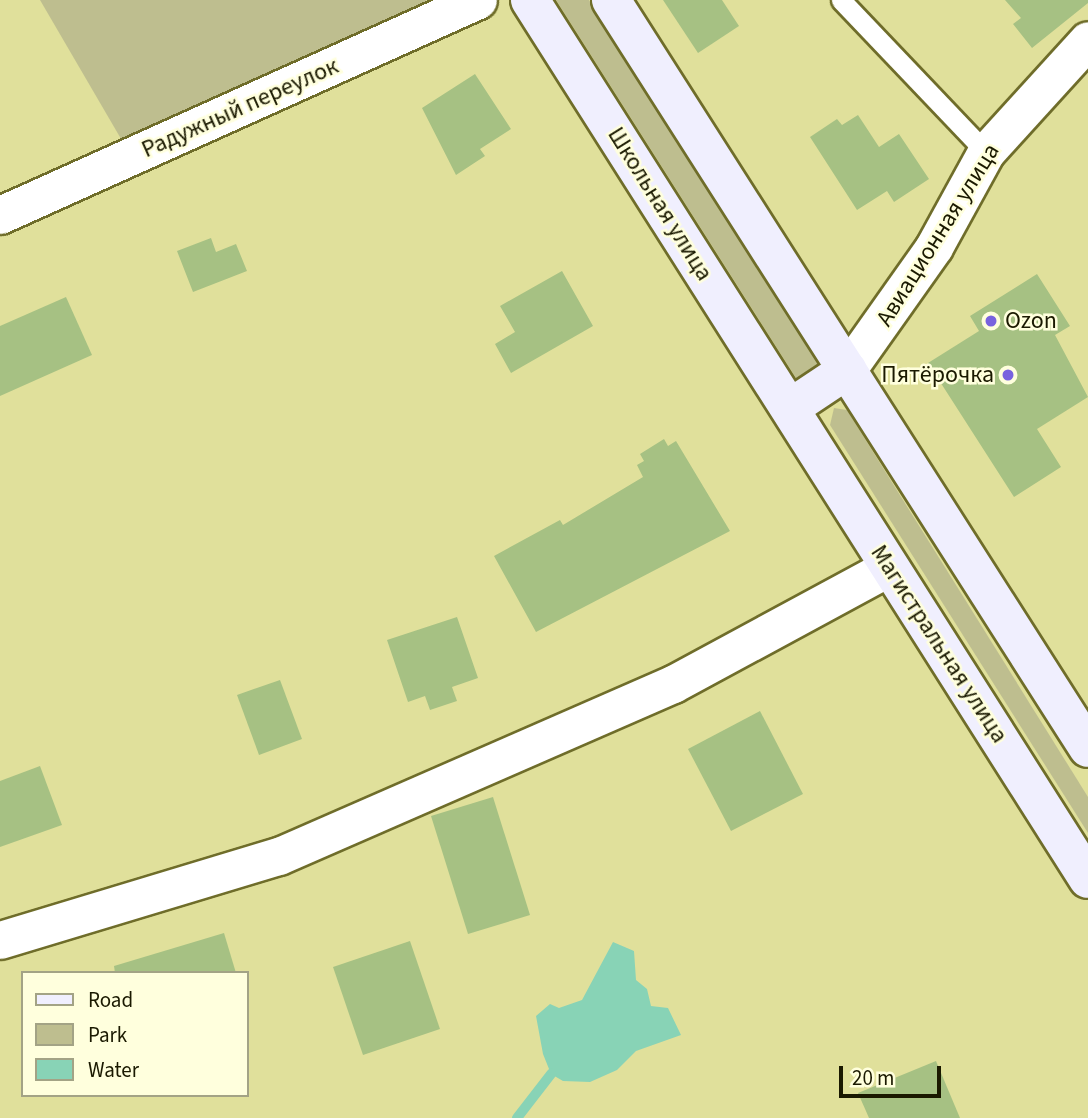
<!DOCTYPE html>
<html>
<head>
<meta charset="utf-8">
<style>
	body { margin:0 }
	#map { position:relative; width:1088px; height:1118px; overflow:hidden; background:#e0e09b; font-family:"Source Sans 3",sans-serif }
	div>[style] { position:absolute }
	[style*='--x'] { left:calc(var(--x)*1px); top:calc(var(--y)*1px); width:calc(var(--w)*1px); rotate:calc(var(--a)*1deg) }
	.green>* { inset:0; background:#bebe8f }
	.water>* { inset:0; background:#88d3b6 }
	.stream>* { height:10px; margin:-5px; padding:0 5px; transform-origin:5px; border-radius:5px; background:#88d3b6 }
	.building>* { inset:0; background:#a6c183 }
	.roads { filter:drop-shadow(2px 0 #6f6d2a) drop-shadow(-2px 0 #6f6d2a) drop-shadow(0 2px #6f6d2a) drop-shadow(0 -2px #6f6d2a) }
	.lane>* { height:19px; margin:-9.5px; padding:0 9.5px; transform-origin:9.5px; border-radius:9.5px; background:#fff }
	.street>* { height:37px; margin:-18.5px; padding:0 18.5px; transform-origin:18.5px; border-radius:18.5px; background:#fff }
	.secondary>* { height:38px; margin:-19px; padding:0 19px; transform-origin:19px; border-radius:19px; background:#f0effe }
	.dots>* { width:19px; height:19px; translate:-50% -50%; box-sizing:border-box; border:4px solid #ffd; border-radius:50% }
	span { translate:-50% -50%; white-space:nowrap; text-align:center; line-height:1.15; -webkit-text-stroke:5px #ffd; paint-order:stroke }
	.street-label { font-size:24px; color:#1a1900 }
	.poi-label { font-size:24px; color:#1a1900 }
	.left { translate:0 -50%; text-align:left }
	.right { translate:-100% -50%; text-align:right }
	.legend { position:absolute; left:21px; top:971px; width:228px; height:126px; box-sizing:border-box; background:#ffd; border:2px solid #a3a385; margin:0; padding:9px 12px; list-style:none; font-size:21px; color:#1a1900 }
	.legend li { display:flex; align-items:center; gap:14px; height:35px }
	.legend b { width:35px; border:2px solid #a3a385 }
	.scale { position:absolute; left:839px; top:1066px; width:102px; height:32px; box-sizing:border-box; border:4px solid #1a1900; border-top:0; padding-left:9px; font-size:21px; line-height:24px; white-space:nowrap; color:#1a1900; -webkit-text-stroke:5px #ffd; paint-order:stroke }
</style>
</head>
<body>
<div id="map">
	<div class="green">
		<i style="clip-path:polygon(40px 0,426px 0,433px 11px,124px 144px)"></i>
		<i style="clip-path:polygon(556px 0,589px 0,821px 364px,814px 381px,796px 378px)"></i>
		<i style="clip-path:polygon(834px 408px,847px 410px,1088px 797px,1088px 833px,830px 425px)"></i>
	</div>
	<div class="water">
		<i style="clip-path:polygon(613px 942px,634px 951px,636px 980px,647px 989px,651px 1006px,668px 1008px,681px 1035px,636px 1051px,617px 1070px,590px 1082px,563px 1081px,551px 1074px,543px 1054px,536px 1016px,550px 1004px,559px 1008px,582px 1000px)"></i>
	</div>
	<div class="stream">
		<i style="--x:517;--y:1118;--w:56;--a:-52.3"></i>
	</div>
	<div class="building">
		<i style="clip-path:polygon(663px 0,722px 0,739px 26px,698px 53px)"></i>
		<i style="clip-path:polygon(1005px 0,1088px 0,1088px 3px,1032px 48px,1013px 24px,1021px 18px)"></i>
		<i style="clip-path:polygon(475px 74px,511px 129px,480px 149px,485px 156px,456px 175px,422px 108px)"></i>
		<i style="clip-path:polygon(858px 115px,879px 147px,899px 134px,929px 179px,894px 202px,887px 191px,857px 210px,810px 137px,837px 119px,842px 125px)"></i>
		<i style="clip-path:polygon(211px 238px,216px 252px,236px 244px,247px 271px,193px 292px,177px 251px)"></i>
		<i style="clip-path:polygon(562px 271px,593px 326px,511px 373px,495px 344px,515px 332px,500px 306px)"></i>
		<i style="clip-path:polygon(1037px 274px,1070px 326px,1055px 335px,1088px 397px,1037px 429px,1061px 467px,1014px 497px,928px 363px,979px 331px,970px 316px)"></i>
		<i style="clip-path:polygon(66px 297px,92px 355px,0 396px,0 326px)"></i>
		<i style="clip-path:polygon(664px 439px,668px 446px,676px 441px,730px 531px,536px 632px,494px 556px,560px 520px,563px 525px,643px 477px,637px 465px,644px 461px,640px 454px)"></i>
		<i style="clip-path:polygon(457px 617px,478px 678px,452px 687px,457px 701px,430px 710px,425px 696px,408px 702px,387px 640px)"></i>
		<i style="clip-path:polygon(280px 680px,302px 739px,259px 755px,237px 695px)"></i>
		<i style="clip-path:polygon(760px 711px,803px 794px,731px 831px,688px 749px)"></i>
		<i style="clip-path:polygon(40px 766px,62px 825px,0 847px,0 781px)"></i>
		<i style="clip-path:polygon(493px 797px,530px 915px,468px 934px,431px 816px)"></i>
		<i style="clip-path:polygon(224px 933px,236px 973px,115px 973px,114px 966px)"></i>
		<i style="clip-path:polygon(410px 941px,440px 1029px,363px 1055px,333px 967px)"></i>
		<i style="clip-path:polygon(936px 1061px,960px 1118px,869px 1118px,858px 1093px)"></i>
	</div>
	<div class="roads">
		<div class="lane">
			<i style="--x:841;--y:0;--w:210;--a:46.4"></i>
		</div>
		<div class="street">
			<i style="--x:0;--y:215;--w:524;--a:-24.22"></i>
			<i style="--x:847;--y:370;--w:151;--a:-54.7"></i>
			<i style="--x:934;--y:247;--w:108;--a:-61.3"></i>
			<i style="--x:986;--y:152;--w:151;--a:-47.7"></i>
			<i style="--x:0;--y:940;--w:291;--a:-16.8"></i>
			<i style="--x:279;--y:856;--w:430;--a:-23.6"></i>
			<i style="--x:673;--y:684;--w:246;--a:-28.4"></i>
		</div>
		<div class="secondary">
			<i style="--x:530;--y:0;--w:1041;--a:57.59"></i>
			<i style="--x:611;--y:0;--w:887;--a:57.47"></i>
			<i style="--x:790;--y:408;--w:69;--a:-33.7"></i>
		</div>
	</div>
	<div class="dots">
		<i style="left:991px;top:321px;background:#7963de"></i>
		<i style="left:1008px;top:375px;background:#7963de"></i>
	</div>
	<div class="street-label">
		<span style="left:240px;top:108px;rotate:-24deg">Радужный переулок</span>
		<span style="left:660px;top:204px;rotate:58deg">Школьная улица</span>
		<span style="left:938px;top:235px;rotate:-58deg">Авиационная улица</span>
		<span style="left:939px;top:644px;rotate:57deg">Магистральная улица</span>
	</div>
	<div class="poi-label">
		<span class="left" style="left:1005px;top:321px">Ozon</span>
		<span class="right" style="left:994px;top:375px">Пятёрочка</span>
	</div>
	<ul class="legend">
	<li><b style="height:9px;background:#f0effe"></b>Road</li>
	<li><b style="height:19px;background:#bebe8f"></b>Park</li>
	<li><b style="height:19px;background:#88d3b6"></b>Water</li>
	</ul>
	<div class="scale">20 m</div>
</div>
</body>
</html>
